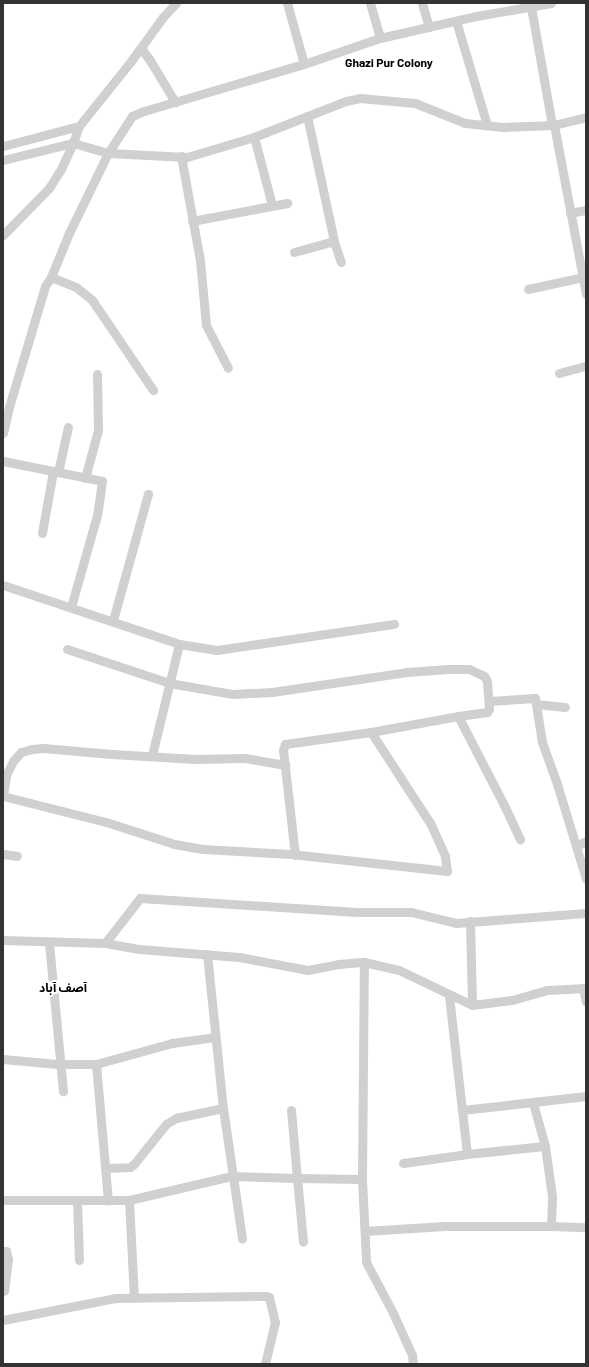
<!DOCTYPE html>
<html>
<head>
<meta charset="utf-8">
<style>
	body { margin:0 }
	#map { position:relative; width:589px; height:1367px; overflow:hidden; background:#fff; font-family:Barlow,"Noto Sans Arabic",sans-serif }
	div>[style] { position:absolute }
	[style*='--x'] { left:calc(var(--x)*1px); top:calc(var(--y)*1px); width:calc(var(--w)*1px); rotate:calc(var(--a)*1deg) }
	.minor>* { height:9px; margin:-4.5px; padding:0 4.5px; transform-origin:4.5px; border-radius:4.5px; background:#d0d0d0 }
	span { translate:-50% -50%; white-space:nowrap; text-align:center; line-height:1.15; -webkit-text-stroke:4px #fff; paint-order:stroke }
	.quarter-label { font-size:12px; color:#000; font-weight:700 }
	.frame { position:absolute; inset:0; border:4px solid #333; pointer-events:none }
</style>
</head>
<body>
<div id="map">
	<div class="minor">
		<i style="--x:287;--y:3;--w:63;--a:74.4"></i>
		<i style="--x:370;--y:3;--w:36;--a:74"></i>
		<i style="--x:422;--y:3;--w:25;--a:74"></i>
		<i style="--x:531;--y:7;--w:120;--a:79.9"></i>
		<i style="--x:456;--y:21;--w:109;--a:73.4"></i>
		<i style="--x:141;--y:48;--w:17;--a:54"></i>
		<i style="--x:151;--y:62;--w:47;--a:59"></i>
		<i style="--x:307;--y:116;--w:132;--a:77.8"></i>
		<i style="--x:335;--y:245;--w:18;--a:71"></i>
		<i style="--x:554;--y:125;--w:172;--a:79.3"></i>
		<i style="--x:254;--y:137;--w:70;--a:75.2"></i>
		<i style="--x:3;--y:146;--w:79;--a:-14.7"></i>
		<i style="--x:181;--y:156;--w:107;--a:79.7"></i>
		<i style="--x:200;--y:261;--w:64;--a:84.6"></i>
		<i style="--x:206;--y:325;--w:48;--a:62.9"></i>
		<i style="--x:3;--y:160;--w:72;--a:-13.7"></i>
		<i style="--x:73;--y:143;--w:18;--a:-71"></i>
		<i style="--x:79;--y:126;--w:83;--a:-51.3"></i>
		<i style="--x:131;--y:61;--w:54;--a:-54"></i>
		<i style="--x:163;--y:17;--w:19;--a:-47"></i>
		<i style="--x:570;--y:213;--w:16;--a:-11"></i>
		<i style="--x:192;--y:221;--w:97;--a:-10.7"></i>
		<i style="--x:3;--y:235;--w:66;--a:-45.6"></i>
		<i style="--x:49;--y:188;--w:22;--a:-58"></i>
		<i style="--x:61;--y:169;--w:29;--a:-65"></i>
		<i style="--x:73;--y:143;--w:36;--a:16"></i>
		<i style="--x:108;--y:153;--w:79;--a:2.9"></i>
		<i style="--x:187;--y:157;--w:70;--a:-16.6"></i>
		<i style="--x:254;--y:137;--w:99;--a:-21.4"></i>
		<i style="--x:346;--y:101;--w:14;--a:-12"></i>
		<i style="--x:360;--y:98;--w:55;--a:5.2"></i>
		<i style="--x:415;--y:103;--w:54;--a:21.8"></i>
		<i style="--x:465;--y:123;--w:38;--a:6"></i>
		<i style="--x:503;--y:127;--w:51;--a:-2.2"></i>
		<i style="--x:554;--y:125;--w:33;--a:-14"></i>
		<i style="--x:294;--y:252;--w:41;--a:-15.4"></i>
		<i style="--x:51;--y:277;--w:27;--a:22"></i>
		<i style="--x:76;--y:287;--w:21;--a:39"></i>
		<i style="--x:92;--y:300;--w:109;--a:55.9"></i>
		<i style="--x:528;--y:289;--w:56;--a:-12.3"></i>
		<i style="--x:559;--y:373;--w:28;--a:-15"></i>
		<i style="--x:3;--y:433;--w:27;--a:-77"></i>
		<i style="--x:9;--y:407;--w:126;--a:-73.4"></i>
		<i style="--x:45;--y:286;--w:11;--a:-56"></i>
		<i style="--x:51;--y:277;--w:48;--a:-67.8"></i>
		<i style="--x:69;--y:233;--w:89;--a:-64"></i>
		<i style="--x:108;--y:153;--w:44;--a:-57"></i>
		<i style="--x:132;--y:116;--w:13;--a:-23"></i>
		<i style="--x:144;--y:111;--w:167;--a:-16.4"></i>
		<i style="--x:304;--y:64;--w:80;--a:-18.9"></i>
		<i style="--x:380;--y:38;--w:98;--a:-12.9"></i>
		<i style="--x:476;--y:16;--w:76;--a:-9.8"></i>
		<i style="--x:3;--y:461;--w:101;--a:11.4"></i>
		<i style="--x:102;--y:481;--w:34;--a:98"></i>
		<i style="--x:97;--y:515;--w:96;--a:105.8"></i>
		<i style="--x:58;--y:472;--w:46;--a:-77.5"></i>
		<i style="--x:85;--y:478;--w:50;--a:-74.8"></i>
		<i style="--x:98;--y:430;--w:56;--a:-91"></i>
		<i style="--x:42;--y:533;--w:63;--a:-79.9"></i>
		<i style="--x:3;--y:585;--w:186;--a:18.5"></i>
		<i style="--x:179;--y:644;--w:38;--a:9"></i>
		<i style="--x:217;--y:650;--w:179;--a:-8.4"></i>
		<i style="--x:113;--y:620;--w:131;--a:-74.5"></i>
		<i style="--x:67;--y:649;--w:108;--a:18.4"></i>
		<i style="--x:169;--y:683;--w:65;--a:9.8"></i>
		<i style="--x:233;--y:694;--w:39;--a:-3"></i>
		<i style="--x:272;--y:692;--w:136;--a:-8.4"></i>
		<i style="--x:407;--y:672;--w:41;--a:-4.2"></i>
		<i style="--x:448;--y:669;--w:21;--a:0"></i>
		<i style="--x:469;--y:669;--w:17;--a:25"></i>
		<i style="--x:484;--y:676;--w:6;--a:59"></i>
		<i style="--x:487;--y:681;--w:28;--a:86"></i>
		<i style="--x:489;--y:709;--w:4;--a:124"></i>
		<i style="--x:487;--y:712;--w:29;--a:172"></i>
		<i style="--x:489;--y:701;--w:46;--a:-3.7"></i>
		<i style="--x:535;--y:698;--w:45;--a:81"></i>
		<i style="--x:542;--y:742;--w:45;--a:70.3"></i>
		<i style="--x:557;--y:784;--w:99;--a:73"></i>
		<i style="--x:536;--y:704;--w:29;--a:6"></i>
		<i style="--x:152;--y:755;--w:114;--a:-76.3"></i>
		<i style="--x:3;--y:795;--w:20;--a:-81"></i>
		<i style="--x:6;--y:775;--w:16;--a:-63"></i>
		<i style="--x:13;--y:761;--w:12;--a:-48"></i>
		<i style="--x:21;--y:752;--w:11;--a:-15"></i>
		<i style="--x:32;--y:749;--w:11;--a:-5"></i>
		<i style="--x:43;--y:748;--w:69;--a:5"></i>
		<i style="--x:112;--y:754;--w:83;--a:3.4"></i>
		<i style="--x:195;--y:759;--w:50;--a:-1.1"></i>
		<i style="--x:245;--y:758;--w:41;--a:9.9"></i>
		<i style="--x:3;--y:796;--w:106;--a:14.2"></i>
		<i style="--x:106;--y:822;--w:71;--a:17.9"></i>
		<i style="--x:174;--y:844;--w:29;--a:10"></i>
		<i style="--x:203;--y:849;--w:88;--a:3.3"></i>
		<i style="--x:291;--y:854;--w:157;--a:6.2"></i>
		<i style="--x:447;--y:871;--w:15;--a:-98"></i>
		<i style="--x:445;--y:856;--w:36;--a:-114"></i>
		<i style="--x:430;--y:823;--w:108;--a:-123"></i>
		<i style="--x:371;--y:732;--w:88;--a:-10.4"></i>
		<i style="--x:458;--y:716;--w:100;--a:62.7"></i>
		<i style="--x:504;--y:805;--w:38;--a:65"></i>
		<i style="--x:577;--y:846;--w:10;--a:-29"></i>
		<i style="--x:3;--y:854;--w:14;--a:8"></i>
		<i style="--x:295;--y:855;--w:106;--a:-96.5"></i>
		<i style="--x:283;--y:750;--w:6;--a:-72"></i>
		<i style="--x:285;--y:744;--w:87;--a:-7.9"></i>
		<i style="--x:470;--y:921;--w:84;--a:88.6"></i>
		<i style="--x:3;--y:940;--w:102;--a:1.7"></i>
		<i style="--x:105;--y:943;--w:35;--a:10"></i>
		<i style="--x:139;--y:949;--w:100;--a:4.6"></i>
		<i style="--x:239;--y:957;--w:70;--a:10.7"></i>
		<i style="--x:308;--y:970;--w:32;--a:-11"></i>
		<i style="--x:339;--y:964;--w:25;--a:-5"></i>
		<i style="--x:364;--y:962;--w:36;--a:13"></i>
		<i style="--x:399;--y:970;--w:81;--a:25.6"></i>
		<i style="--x:472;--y:1005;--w:40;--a:-7.1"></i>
		<i style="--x:512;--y:1000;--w:36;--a:-16"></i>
		<i style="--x:547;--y:990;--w:39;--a:-3"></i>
		<i style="--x:49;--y:943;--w:149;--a:84.6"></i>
		<i style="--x:105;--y:943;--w:57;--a:-52.1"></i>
		<i style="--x:140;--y:898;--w:217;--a:3.7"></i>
		<i style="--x:357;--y:912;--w:54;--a:0"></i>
		<i style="--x:411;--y:912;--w:46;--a:13.7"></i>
		<i style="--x:456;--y:923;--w:130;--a:-4.4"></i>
		<i style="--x:207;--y:954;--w:155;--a:84.1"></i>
		<i style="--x:223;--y:1108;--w:132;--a:81.7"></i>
		<i style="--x:583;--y:988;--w:14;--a:78"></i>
		<i style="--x:3;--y:1059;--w:54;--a:5.3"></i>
		<i style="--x:57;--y:1064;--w:39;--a:0"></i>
		<i style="--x:96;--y:1064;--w:79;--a:-15.4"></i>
		<i style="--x:172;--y:1043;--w:43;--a:-7.9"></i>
		<i style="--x:96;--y:1064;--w:137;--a:85"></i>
		<i style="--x:291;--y:1110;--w:68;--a:85"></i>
		<i style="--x:297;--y:1178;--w:65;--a:0.9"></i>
		<i style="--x:362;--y:1179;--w:83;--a:87.2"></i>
		<i style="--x:366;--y:1262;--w:58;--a:62.1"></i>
		<i style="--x:393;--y:1313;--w:46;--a:65.7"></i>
		<i style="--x:412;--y:1355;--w:9;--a:84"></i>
		<i style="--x:462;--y:1110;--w:125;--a:-6.4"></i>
		<i style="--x:467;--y:1154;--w:78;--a:-5.9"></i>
		<i style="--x:403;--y:1163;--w:65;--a:-8"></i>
		<i style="--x:467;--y:1154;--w:160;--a:-96.5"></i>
		<i style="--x:105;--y:1168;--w:25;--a:-2"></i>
		<i style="--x:130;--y:1167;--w:5;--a:-37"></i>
		<i style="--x:134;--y:1164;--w:51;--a:-51.3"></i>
		<i style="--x:166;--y:1124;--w:12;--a:-31"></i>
		<i style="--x:176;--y:1118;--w:48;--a:-12"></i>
		<i style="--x:362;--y:1179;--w:217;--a:-89.5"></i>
		<i style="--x:3;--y:1200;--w:126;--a:0"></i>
		<i style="--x:129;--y:1200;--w:106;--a:-13.1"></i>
		<i style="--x:232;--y:1176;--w:65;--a:1.8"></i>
		<i style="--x:297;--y:1178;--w:64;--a:84.6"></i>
		<i style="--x:77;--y:1200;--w:60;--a:88.1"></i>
		<i style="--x:129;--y:1200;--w:98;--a:87.1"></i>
		<i style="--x:551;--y:1226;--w:35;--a:2"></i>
		<i style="--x:365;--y:1231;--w:80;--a:-3.6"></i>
		<i style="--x:445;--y:1226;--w:106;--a:0"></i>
		<i style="--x:551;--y:1226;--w:30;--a:-88"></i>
		<i style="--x:552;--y:1196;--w:50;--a:-98"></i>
		<i style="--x:545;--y:1146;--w:45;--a:-105.6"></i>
		<i style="--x:3;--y:1251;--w:3;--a:0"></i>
		<i style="--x:6;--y:1251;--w:8;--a:76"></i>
		<i style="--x:8;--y:1259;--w:32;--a:97"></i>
		<i style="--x:3;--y:1320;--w:114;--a:-11.1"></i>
		<i style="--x:115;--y:1298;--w:151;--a:-0.8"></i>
		<i style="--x:266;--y:1296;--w:3;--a:18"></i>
		<i style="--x:269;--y:1297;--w:26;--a:77"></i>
		<i style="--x:275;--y:1322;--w:43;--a:103.4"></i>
	</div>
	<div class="quarter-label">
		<span style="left:389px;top:63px">Ghazi Pur Colony</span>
		<span style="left:63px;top:988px">آصف آباد</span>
	</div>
	<div class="frame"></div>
</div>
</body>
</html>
